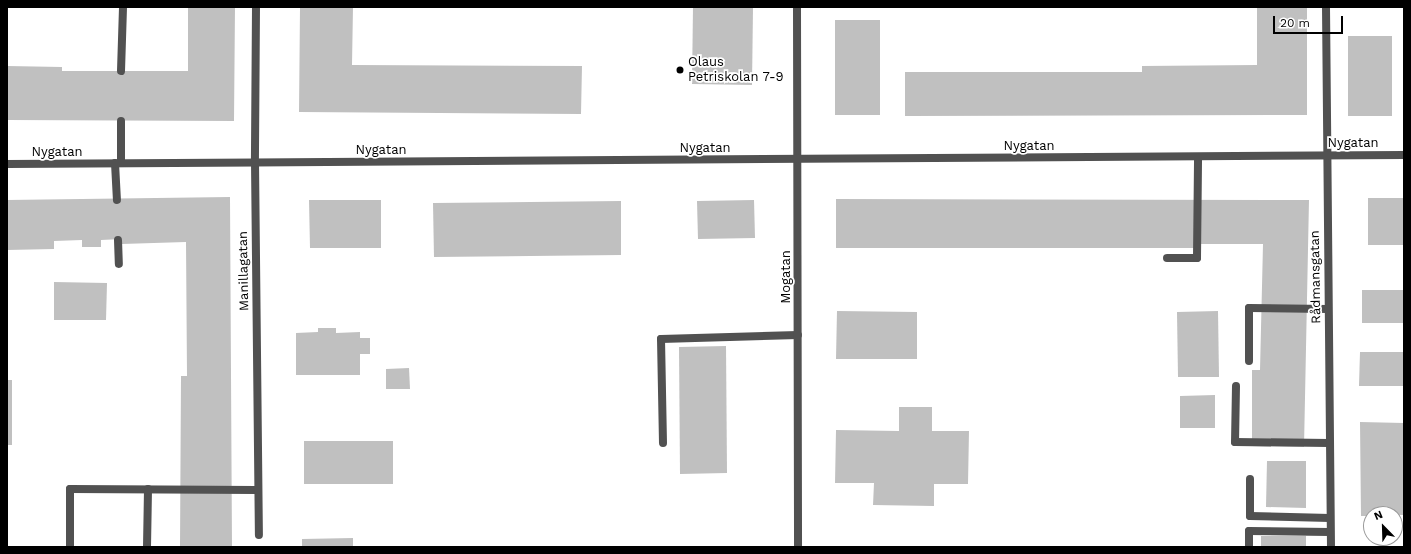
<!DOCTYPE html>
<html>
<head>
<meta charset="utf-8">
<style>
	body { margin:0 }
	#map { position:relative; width:1411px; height:554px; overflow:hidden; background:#fff; font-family:"Work Sans",sans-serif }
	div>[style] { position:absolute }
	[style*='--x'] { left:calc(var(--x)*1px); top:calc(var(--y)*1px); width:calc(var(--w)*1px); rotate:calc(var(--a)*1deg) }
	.building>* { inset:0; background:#c0c0c0 }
	.lane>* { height:8px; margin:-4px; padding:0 4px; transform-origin:4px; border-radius:4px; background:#515151 }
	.street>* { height:8px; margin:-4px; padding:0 4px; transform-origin:4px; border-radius:4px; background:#515151 }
	.dots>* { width:11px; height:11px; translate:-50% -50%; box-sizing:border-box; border:2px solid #fff; border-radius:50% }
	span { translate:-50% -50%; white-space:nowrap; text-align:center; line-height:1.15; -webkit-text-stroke:3.5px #fff; paint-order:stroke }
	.poi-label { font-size:13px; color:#000 }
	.left { translate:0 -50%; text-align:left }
	.street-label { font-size:13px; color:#000 }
	.frame { position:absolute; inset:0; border:8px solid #000; pointer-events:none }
	.north { position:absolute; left:1363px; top:506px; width:40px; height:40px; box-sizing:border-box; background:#fff; border:1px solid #999; border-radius:50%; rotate:337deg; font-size:11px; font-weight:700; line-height:16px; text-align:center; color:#000 }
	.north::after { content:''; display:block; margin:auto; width:14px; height:18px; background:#000; clip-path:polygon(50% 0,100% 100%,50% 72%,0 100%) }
	.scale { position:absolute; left:1273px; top:16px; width:70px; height:18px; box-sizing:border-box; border:2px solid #000; border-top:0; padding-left:5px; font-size:12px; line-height:14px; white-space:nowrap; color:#000; -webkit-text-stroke:3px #fff; paint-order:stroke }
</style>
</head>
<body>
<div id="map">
	<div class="building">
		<i style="clip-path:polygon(188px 7px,235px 7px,234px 121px,7px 120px,7px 66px,62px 67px,62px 71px,188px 71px)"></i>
		<i style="clip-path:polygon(300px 7px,353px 7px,352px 65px,582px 66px,581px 114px,299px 112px)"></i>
		<i style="clip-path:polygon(693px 7px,753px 7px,752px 85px,692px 84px)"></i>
		<i style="clip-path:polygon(1257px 7px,1307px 7px,1307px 115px,905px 116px,905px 72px,1142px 72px,1142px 66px,1257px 65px)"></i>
		<i style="clip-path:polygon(835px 20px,880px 20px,880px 115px,835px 115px)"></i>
		<i style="clip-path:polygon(1348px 36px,1392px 36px,1392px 116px,1348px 116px)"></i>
		<i style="clip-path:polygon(230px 197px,232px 547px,180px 547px,181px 376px,187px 376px,186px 242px,122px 244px,122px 239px,101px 240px,101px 247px,82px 247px,82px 240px,54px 241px,54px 249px,7px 250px,7px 200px)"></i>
		<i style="clip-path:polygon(1368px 198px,1404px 198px,1404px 245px,1368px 245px)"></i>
		<i style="clip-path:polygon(836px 199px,1309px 200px,1304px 447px,1252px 446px,1252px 370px,1260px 370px,1263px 244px,1200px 244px,1200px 248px,836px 248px)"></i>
		<i style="clip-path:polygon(309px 200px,381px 200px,381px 248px,310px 248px)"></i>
		<i style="clip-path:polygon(754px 200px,755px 238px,698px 239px,697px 201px)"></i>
		<i style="clip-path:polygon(621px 201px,621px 255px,434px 257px,433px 203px)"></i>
		<i style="clip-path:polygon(54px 282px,107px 283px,106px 320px,54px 320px)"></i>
		<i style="clip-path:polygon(1362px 290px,1404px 290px,1404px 323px,1362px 323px)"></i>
		<i style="clip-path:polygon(837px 311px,917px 312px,917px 359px,836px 359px)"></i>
		<i style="clip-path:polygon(1218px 311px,1219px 377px,1178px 377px,1177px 312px)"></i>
		<i style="clip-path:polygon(318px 328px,336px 328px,336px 333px,360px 332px,360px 338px,370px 338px,370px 354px,360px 354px,360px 375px,296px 375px,296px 333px,318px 332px)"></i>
		<i style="clip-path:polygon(726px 346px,727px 473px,680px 474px,679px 347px)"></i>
		<i style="clip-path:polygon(1360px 352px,1404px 352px,1404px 386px,1359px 386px)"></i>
		<i style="clip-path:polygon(409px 368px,410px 389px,386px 389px,386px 369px)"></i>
		<i style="clip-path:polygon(7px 380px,12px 380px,12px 445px,7px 445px)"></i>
		<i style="clip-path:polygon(1215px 395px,1215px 428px,1180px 428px,1180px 396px)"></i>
		<i style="clip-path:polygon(899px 407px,932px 407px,932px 431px,969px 431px,968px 484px,934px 484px,934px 506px,873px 505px,874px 483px,835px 483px,836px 430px,899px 431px)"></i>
		<i style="clip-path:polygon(1360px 422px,1404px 423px,1404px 515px,1371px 514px,1371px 516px,1361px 516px)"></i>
		<i style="clip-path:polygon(304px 441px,393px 441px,393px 484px,304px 484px)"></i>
		<i style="clip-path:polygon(1267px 461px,1306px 461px,1306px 508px,1266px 507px)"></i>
		<i style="clip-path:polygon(1261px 536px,1306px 536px,1306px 547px,1261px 547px)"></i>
		<i style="clip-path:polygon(353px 538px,353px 547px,302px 547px,302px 539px)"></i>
	</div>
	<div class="lane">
		<i style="--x:121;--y:71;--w:64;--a:-88.2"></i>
		<i style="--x:115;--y:163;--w:37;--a:87"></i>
		<i style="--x:121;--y:163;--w:42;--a:-90"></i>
		<i style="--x:118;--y:240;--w:24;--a:88"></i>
		<i style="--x:1167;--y:258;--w:30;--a:0"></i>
		<i style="--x:1197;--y:258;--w:101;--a:-89.4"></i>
		<i style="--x:1249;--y:361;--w:53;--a:-90"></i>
		<i style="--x:1249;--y:308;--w:79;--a:0.7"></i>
		<i style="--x:1236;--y:386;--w:56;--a:91"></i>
		<i style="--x:1235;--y:442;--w:94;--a:0.6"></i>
		<i style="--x:663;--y:443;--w:104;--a:-91.1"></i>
		<i style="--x:661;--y:339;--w:137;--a:-1.7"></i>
		<i style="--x:1250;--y:479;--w:37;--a:90"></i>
		<i style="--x:1250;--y:516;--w:80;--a:1.4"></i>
		<i style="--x:70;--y:547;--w:58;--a:-90"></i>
		<i style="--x:70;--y:489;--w:188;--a:0.3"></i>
		<i style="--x:147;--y:547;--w:58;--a:-89"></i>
		<i style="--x:1249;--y:547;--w:16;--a:-90"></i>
		<i style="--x:1249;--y:531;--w:81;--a:0.7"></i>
	</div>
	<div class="street">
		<i style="--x:256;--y:7;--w:155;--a:90.4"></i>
		<i style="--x:255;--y:162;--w:373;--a:89.4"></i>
		<i style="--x:797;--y:7;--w:540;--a:89.89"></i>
		<i style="--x:1326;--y:7;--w:540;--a:89.47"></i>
		<i style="--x:7;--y:164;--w:1397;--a:-0.37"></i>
	</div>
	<div class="dots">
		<i style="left:680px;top:70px;background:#000"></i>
	</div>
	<div class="poi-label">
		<span class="left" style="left:688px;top:70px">Olaus<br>Petriskolan 7-9</span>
	</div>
	<div class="street-label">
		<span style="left:1353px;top:143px">Nygatan</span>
		<span style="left:1029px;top:146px">Nygatan</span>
		<span style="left:705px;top:148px">Nygatan</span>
		<span style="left:381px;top:150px">Nygatan</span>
		<span style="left:57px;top:152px">Nygatan</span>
		<span style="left:244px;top:271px;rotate:-91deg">Manillagatan</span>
		<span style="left:786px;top:277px;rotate:-90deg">Mogatan</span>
		<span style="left:1316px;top:277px;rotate:-91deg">Rådmansgatan</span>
	</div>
	<div class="frame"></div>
	<div class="north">N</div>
	<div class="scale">20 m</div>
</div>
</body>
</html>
